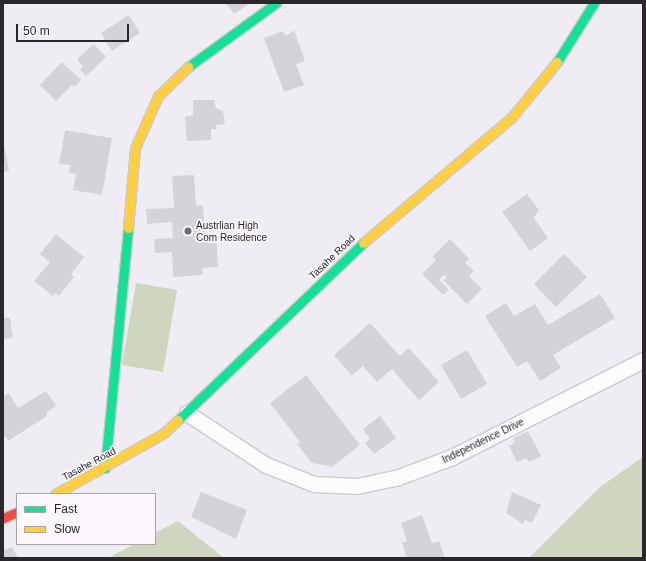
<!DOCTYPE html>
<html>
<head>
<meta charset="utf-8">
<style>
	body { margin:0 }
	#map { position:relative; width:646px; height:561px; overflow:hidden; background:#f0ecf4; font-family:Helvetica,sans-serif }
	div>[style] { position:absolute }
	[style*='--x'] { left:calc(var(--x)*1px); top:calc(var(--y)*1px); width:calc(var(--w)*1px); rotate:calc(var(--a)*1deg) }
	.green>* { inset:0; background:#cfd6c0 }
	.building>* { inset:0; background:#d6d3d8 }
	.roads { filter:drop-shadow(1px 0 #ccc9ce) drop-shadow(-1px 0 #ccc9ce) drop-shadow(0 1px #ccc9ce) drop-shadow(0 -1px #ccc9ce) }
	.street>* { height:15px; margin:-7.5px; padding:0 7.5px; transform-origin:7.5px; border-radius:7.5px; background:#fdfcfd }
	.fast>* { height:9px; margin:-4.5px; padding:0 4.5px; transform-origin:4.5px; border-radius:4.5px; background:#16e098 }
	.slow>* { height:9px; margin:-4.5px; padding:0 4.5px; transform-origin:4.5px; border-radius:4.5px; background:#ffcf43 }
	.jam>* { height:9px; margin:-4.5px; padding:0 4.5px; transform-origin:4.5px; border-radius:4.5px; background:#f24e42 }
	.dots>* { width:11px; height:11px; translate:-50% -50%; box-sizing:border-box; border:2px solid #fbf7fd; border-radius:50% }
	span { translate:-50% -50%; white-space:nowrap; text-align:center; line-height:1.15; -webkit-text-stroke:3.5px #fbf7fd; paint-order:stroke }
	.poi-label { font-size:10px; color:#2b272d }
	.left { translate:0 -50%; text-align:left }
	.street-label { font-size:10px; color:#2b272d }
	.frame { position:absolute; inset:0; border:4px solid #2b272d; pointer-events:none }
	.legend { position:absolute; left:16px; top:493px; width:140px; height:52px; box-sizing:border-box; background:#fbf7fd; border:1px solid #a8a4aa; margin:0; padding:5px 7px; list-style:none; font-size:12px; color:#2b272d }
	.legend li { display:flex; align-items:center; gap:8px; height:20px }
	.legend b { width:20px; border:1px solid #a8a4aa }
	.scale { position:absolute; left:16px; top:24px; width:113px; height:18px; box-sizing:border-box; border:2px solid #2b272d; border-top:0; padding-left:5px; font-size:12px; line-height:14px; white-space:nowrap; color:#2b272d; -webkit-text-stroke:3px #fbf7fd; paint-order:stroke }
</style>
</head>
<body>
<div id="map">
	<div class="green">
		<i style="clip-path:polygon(136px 283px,177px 290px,163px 372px,122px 365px)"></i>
		<i style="clip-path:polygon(643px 457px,643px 558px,529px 558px,600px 487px)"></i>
		<i style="clip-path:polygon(178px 521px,224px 558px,108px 558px,134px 544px,155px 544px,155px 533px)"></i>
	</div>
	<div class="building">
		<i style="clip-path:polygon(226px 3px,250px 3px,234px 14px)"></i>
		<i style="clip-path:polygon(129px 15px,140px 33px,112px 51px,101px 33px)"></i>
		<i style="clip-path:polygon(294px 30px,305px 61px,296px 64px,304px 85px,284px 92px,264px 38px,283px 31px,286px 36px)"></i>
		<i style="clip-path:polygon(94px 44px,106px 57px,86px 76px,80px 70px,83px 67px,77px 59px)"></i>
		<i style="clip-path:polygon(62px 62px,81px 80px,74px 87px,72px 85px,56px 101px,40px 85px)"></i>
		<i style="clip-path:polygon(193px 100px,214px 100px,216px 108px,223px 111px,225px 124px,216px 125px,217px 129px,211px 129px,211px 140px,187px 141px,185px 117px,193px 115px)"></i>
		<i style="clip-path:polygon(65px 130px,112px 138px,102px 195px,73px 190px,76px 174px,69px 173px,70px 165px,59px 164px)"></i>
		<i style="clip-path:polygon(3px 139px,9px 171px,3px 172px)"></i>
		<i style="clip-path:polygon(194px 175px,196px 206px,203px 205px,205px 238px,216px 238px,218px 267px,202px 268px,203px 275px,173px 277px,172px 252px,155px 253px,154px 239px,173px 238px,172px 222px,147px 224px,146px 209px,174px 208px,172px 176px)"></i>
		<i style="clip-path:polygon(527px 194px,539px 210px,534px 218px,548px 238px,530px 251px,502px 212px)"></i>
		<i style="clip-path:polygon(56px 234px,84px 257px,71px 274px,74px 277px,59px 296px,55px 293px,53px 296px,34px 281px,50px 262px,40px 254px)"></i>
		<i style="clip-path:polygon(450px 239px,469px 259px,465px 263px,474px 271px,469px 276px,482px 289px,467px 304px,443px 280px,447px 278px,444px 275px,439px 280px,449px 290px,443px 295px,422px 274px,436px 260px,433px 256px)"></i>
		<i style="clip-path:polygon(564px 254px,587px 277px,556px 307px,534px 284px)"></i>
		<i style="clip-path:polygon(600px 294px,615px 318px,553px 355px,561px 368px,540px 381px,527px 361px,517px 367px,485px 316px,506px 303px,514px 316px,535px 304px,548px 325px)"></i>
		<i style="clip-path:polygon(3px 318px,10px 318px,13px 338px,3px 339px)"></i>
		<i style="clip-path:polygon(370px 323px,400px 356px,409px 348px,439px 382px,419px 400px,392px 369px,377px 382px,363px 366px,352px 376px,334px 355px)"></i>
		<i style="clip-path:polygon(467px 350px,487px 384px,461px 399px,441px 365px)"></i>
		<i style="clip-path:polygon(306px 375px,360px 445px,332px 467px,312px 463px,297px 444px,300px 442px,270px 403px)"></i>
		<i style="clip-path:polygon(46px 391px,56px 406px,47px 412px,47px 416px,8px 441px,6px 437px,3px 439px,3px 397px,9px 393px,18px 408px)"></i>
		<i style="clip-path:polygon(380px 416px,396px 438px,374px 454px,365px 443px,370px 439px,363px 429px)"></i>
		<i style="clip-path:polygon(528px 431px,541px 456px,529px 462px,526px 458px,517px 462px,509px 446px,515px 442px,513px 438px)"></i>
		<i style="clip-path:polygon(201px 492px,247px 510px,236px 539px,191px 517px)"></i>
		<i style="clip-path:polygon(512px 492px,541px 505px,532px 523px,525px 520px,523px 524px,506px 513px)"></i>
		<i style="clip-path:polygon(422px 515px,432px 543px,439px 541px,445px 558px,407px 558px,402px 543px,407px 541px,401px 523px)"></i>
		<i style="clip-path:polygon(12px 547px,18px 558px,3px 558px,3px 551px)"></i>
	</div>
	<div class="roads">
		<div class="street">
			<i style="--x:187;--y:413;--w:95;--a:33.4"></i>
			<i style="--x:266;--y:465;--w:52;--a:21.6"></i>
			<i style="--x:314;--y:484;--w:43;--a:2.7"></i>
			<i style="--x:357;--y:486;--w:40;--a:-12"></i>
			<i style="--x:396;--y:478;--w:60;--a:-20.6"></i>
			<i style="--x:452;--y:457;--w:214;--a:-26.9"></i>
		</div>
		<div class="fast">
			<i style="--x:557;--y:62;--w:70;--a:-57.9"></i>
			<i style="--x:188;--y:67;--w:109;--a:-36"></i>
			<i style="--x:178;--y:420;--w:256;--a:-43.7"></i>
			<i style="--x:105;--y:468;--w:241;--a:-84.5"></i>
		</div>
		<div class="slow">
			<i style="--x:128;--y:228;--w:80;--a:-85"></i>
			<i style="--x:135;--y:148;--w:57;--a:-66.1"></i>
			<i style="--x:158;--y:96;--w:42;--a:-44"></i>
			<i style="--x:363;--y:243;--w:195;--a:-40.2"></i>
			<i style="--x:512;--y:117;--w:71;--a:-50.7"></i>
			<i style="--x:55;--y:494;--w:125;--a:-29.2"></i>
			<i style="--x:164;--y:433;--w:19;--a:-43"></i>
		</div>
		<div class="jam">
			<i style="--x:3;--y:518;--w:15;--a:-23"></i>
		</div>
	</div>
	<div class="dots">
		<i style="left:188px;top:231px;background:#706c73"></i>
	</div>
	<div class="poi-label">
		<span class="left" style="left:196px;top:231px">Austrlian High<br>Com Residence</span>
	</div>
	<div class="street-label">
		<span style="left:332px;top:257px;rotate:-44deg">Tasahe Road</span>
		<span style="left:483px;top:441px;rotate:-26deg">Independence Drive</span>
		<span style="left:89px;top:464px;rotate:-28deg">Tasahe Road</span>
	</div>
	<div class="frame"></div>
	<ul class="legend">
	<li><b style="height:5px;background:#16e098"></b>Fast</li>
	<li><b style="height:5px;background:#ffcf43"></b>Slow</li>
	</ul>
	<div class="scale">50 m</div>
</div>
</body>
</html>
